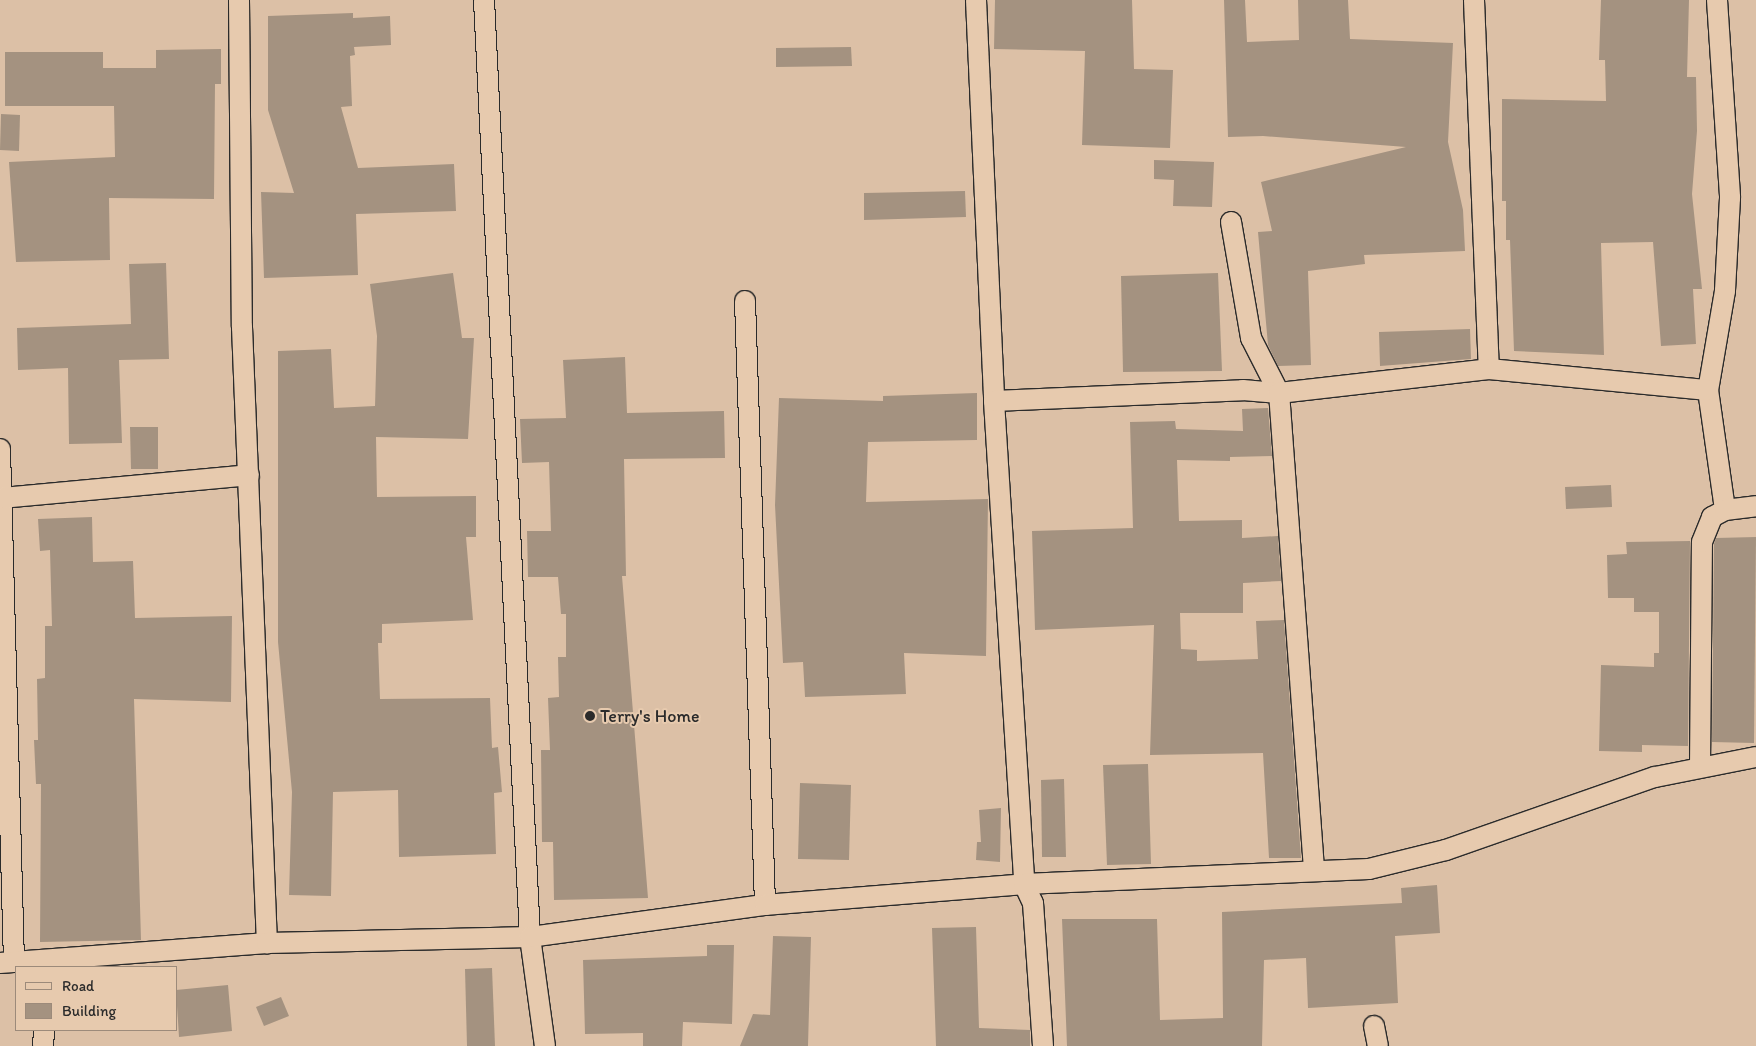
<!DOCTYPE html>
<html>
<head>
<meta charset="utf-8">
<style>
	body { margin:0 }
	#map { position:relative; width:1756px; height:1046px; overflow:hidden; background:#dcc0a6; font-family:Itim,sans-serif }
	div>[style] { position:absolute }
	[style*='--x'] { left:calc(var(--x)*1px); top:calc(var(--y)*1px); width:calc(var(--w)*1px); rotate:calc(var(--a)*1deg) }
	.building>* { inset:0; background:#a49280 }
	.roads { filter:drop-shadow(1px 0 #2b2b2b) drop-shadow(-1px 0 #2b2b2b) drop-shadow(0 1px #2b2b2b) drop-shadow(0 -1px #2b2b2b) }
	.minor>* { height:20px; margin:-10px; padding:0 10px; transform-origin:10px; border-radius:10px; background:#e7caae }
	.dots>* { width:14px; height:14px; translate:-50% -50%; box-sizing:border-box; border:2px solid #e7caae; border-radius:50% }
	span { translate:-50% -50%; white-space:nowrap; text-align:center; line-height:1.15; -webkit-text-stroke:4px #e7caae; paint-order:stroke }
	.poi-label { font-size:18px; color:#2b2b2b }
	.left { translate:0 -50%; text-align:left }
	.legend { position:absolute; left:15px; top:966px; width:162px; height:65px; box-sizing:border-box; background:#e7caae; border:1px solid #9c8a7a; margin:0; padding:6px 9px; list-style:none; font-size:15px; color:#2b2b2b }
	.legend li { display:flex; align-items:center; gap:10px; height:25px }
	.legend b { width:25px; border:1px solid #9c8a7a }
</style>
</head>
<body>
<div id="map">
	<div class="building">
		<i style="clip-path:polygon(995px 0,1132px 0,1134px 69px,1173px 70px,1170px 148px,1082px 145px,1085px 51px,994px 49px)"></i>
		<i style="clip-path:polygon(1224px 0,1245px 0,1247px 42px,1299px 40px,1298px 0,1348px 0,1350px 39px,1453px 43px,1448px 142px,1463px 210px,1465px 251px,1364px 255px,1365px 264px,1308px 271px,1311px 365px,1278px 366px,1268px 345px,1258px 232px,1272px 231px,1261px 182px,1406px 147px,1263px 136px,1228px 137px)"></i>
		<i style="clip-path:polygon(1601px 0,1689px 0,1687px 77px,1696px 77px,1697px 131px,1692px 194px,1702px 289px,1693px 289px,1696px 344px,1661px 346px,1653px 242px,1601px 243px,1604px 355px,1514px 351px,1510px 240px,1506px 240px,1506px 201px,1502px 201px,1502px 99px,1606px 101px,1605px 60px,1599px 60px)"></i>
		<i style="clip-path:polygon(353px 13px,353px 18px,390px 16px,391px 45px,354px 47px,355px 55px,350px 56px,352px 106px,341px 107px,358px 168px,454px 164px,456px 211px,356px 214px,358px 275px,264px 278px,261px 192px,294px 193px,268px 110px,268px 16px)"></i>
		<i style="clip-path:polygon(851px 47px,852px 66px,776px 67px,776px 48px)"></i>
		<i style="clip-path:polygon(221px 49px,221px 84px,215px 84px,214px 199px,109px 198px,110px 260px,16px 262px,9px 162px,115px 157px,114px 106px,5px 106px,5px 52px,103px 52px,103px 68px,156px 68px,156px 50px)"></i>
		<i style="clip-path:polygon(1px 114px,20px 115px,19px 151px,0 150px)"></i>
		<i style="clip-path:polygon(1154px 160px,1214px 162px,1212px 207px,1173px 206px,1174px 180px,1154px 179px)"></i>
		<i style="clip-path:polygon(965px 191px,966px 217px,864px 220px,864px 193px)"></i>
		<i style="clip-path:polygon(166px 263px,169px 359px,119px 360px,122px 443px,69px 444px,68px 368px,18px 370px,17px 328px,131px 324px,129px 264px)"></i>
		<i style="clip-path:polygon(453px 273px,462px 338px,474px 338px,468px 439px,376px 437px,377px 497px,476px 496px,476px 537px,466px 537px,473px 620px,382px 624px,382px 643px,378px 643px,380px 699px,490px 698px,492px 748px,498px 747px,502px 792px,494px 793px,496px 854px,399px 857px,398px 790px,333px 792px,331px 896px,289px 895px,292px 792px,278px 642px,278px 351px,331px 349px,334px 408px,375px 406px,377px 336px,370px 284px)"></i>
		<i style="clip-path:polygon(1218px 273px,1222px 371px,1123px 372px,1121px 276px)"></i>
		<i style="clip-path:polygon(1470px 329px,1471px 359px,1380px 366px,1379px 332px)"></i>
		<i style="clip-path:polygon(625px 357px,627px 413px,724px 411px,725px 458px,624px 459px,626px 576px,622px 576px,648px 898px,554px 900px,553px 842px,542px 842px,541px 750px,550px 750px,548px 698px,559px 697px,558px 657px,566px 657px,566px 614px,561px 614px,558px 577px,528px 577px,527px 531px,551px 531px,549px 462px,522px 463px,520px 419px,566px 418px,563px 360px)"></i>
		<i style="clip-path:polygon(977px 393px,977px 440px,868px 442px,866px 502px,988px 499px,986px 656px,904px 653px,906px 694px,805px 697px,803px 662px,783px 663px,775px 505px,779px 398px,883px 401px,883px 396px)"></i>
		<i style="clip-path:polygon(1268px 408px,1272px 456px,1230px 457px,1230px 461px,1177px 460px,1179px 521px,1242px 520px,1242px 538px,1278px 536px,1281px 581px,1243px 583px,1243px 613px,1180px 613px,1181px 649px,1197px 650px,1197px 661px,1258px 659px,1256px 621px,1284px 620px,1301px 858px,1269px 858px,1263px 753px,1150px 755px,1154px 625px,1035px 630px,1032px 531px,1133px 528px,1130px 422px,1175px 421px,1176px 429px,1243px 431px,1242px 409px)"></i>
		<i style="clip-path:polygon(130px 427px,158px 427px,158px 469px,131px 469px)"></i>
		<i style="clip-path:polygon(1611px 485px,1612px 507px,1566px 509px,1565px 487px)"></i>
		<i style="clip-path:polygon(92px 517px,93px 562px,133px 561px,135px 618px,232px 616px,231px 702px,134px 699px,141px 940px,40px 942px,41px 784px,36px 784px,34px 740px,38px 740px,37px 679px,45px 678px,45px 626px,52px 626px,50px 550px,40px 551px,38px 519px)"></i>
		<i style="clip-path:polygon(1756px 537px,1754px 743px,1712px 742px,1714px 544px,1716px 538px)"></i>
		<i style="clip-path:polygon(1690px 541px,1688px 746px,1642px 745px,1642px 752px,1599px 751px,1601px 665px,1654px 667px,1654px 653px,1659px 653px,1659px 612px,1634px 612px,1634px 598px,1608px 598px,1607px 555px,1627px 554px,1626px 542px)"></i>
		<i style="clip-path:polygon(1148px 764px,1151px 864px,1107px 865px,1103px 765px)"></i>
		<i style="clip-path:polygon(1064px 779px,1066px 857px,1042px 857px,1041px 780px)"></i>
		<i style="clip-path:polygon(800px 783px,851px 785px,849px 860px,798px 859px)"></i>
		<i style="clip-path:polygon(1001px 808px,1000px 862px,976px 860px,977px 842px,981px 842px,979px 810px)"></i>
		<i style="clip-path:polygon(1437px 885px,1440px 933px,1395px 936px,1398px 1003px,1308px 1008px,1306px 958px,1264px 960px,1262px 1046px,1067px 1046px,1062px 919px,1157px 919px,1160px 1020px,1223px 1018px,1222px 912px,1402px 903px,1401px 888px)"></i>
		<i style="clip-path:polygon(976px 927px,979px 1028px,1030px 1030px,1030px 1046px,936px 1046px,932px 928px)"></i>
		<i style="clip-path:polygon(773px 936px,811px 937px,808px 1046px,740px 1046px,753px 1014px,770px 1015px)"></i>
		<i style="clip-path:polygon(707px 945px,734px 945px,732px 1024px,683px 1022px,682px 1046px,643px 1046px,643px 1033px,585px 1034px,583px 960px,707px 956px)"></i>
		<i style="clip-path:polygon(492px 968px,495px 1046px,467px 1046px,465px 969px)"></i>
		<i style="clip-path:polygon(228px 985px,232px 1031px,179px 1037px,176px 990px)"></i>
		<i style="clip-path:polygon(281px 997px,289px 1016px,264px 1026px,256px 1007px)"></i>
	</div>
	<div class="roads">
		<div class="minor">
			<i style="--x:239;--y:0;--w:327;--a:89.5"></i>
			<i style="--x:242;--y:327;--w:617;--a:87.68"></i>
			<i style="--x:484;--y:0;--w:938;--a:87.19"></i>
			<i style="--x:530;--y:937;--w:110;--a:82.2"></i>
			<i style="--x:976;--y:0;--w:401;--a:87.4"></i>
			<i style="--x:994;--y:401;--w:484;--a:86.4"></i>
			<i style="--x:1024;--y:884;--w:21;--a:65"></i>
			<i style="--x:1033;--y:903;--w:143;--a:86"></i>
			<i style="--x:1474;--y:0;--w:369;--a:87.7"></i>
			<i style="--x:1717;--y:0;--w:198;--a:86.2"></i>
			<i style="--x:1730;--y:198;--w:93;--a:93.1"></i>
			<i style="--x:1725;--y:291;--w:100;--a:99.7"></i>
			<i style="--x:1708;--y:390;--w:121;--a:81.9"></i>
			<i style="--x:1231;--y:222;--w:118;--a:80.2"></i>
			<i style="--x:1251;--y:338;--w:62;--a:63"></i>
			<i style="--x:745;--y:301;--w:604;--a:88.1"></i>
			<i style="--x:994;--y:401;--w:249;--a:-2.5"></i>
			<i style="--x:1243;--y:390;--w:36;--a:5"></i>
			<i style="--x:0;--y:449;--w:513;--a:88.44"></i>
			<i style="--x:2;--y:498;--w:248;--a:-5.3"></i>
			<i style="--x:1700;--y:766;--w:224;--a:-89.5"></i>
			<i style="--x:1702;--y:542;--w:27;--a:-68"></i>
			<i style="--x:1712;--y:517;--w:15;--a:-28"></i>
			<i style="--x:1725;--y:510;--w:31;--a:-7"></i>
			<i style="--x:1314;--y:869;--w:477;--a:-94.2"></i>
			<i style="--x:1279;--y:393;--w:211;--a:-6.5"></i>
			<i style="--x:1489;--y:369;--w:220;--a:5.5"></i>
			<i style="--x:0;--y:963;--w:268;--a:-4.3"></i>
			<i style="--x:267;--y:943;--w:263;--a:-1.3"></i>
			<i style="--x:530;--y:937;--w:237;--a:-7.8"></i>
			<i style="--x:765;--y:905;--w:260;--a:-4.6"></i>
			<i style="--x:1024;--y:884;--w:345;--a:-2.5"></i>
			<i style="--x:1369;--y:869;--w:79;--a:-13.9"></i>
			<i style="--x:1446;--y:850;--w:221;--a:-19.3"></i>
			<i style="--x:1655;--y:777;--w:103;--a:-11.2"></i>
			<i style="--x:1374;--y:1026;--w:20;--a:79"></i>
			<i style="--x:43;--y:1046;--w:16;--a:-86"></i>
		</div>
	</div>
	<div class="dots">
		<i style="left:590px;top:716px;background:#2b2b2b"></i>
	</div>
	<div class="poi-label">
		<span class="left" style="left:600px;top:716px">Terry's Home</span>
	</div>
	<ul class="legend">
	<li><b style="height:6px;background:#e7caae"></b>Road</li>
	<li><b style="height:14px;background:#a49280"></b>Building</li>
	</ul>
</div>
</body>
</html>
